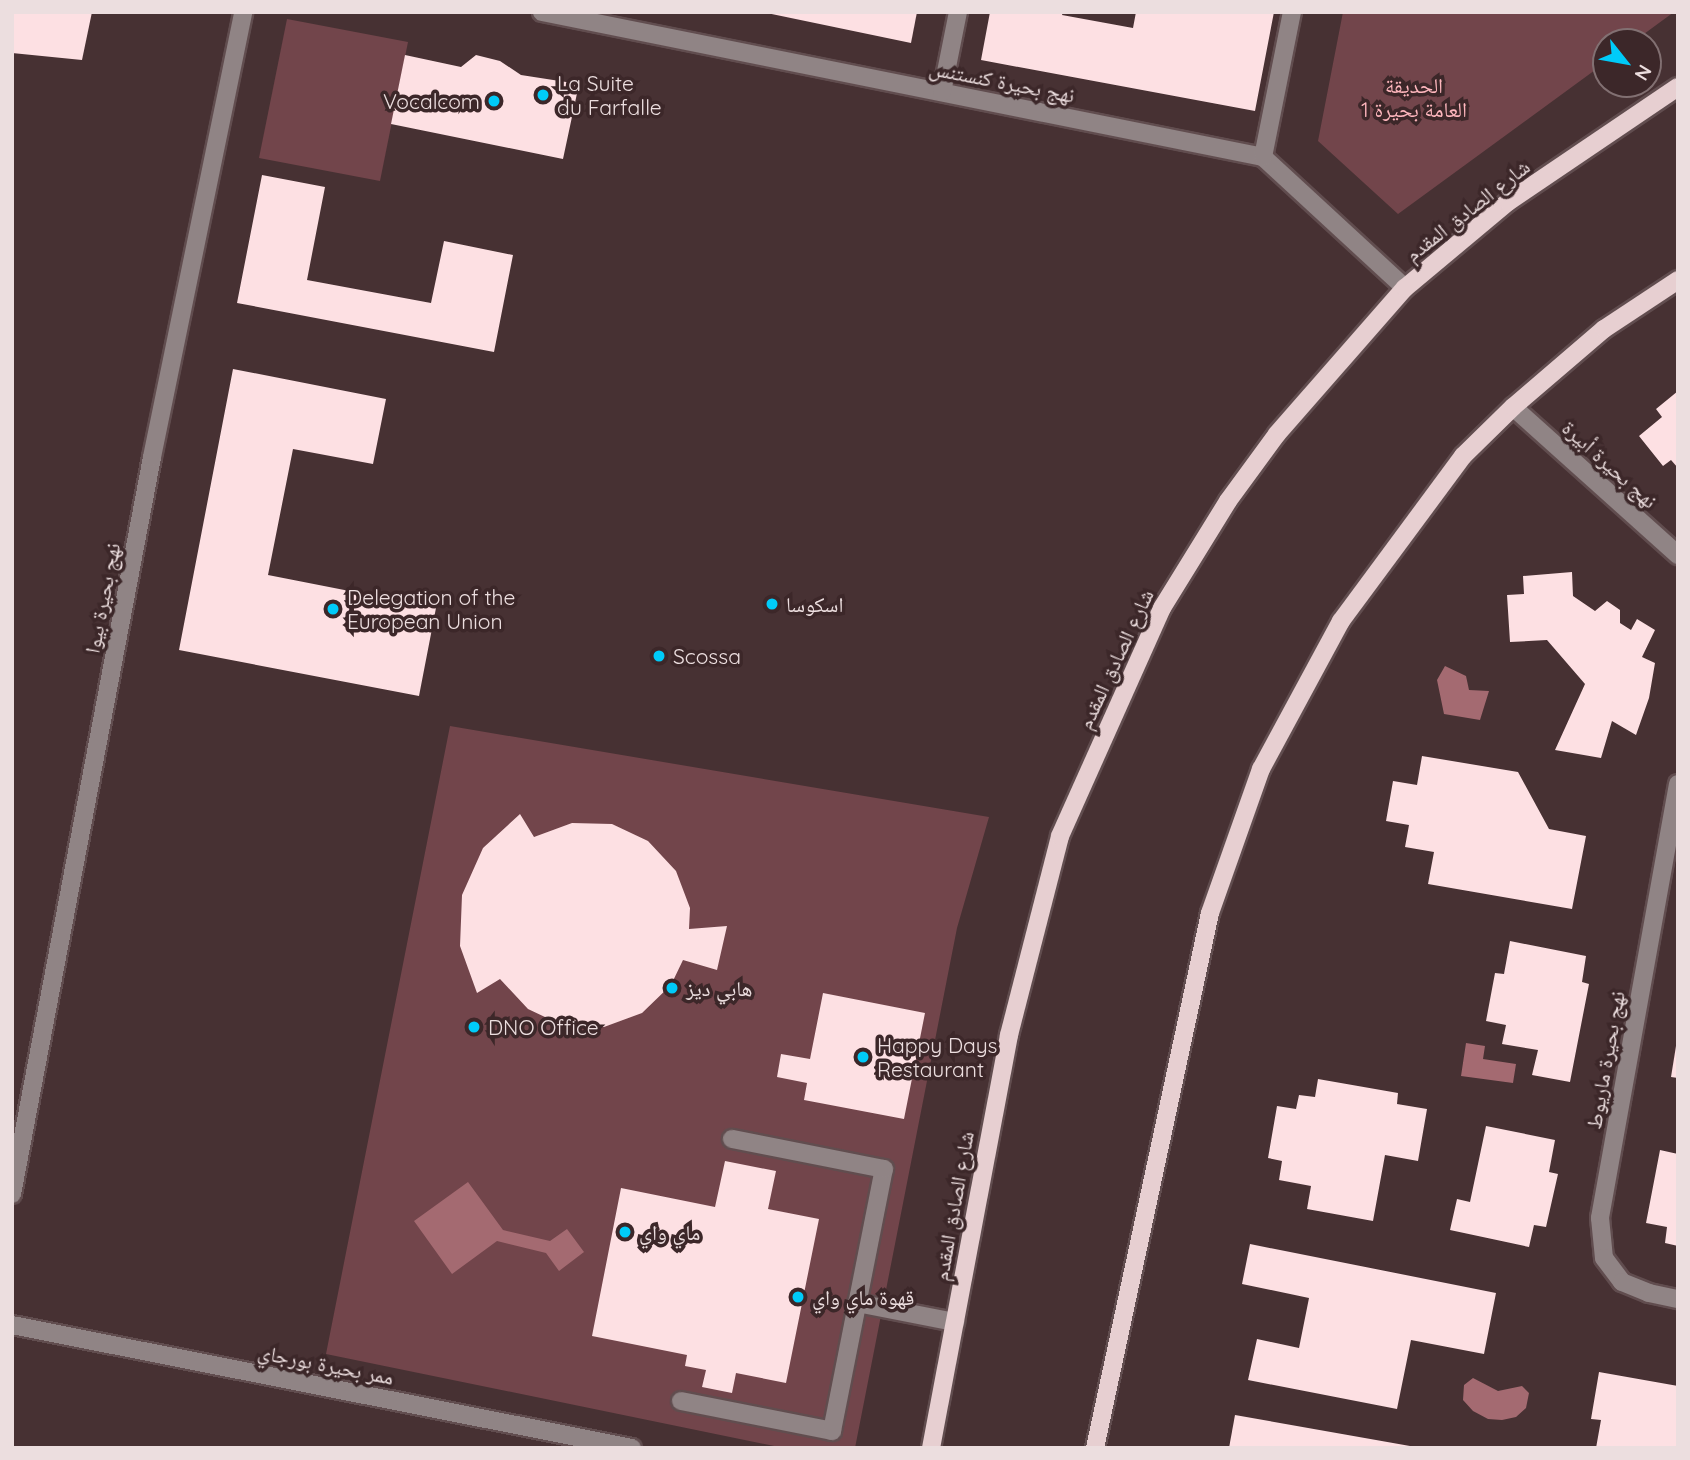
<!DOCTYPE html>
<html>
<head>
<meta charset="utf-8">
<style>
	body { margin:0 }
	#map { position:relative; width:1690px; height:1460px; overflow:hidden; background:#473133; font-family:Quicksand,"Noto Naskh Arabic",sans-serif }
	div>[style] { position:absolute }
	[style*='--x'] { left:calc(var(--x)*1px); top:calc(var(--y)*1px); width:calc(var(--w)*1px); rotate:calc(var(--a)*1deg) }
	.green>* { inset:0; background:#72454b }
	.water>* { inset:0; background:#a46a71 }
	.building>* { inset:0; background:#fde0e3 }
	.roads { filter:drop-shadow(2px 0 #614d4f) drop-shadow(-2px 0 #614d4f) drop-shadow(0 2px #614d4f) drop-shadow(0 -2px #614d4f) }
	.minor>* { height:18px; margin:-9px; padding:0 9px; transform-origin:9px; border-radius:9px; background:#908485 }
	.major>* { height:18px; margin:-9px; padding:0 9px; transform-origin:9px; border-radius:9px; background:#e7cfd1 }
	.dots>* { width:19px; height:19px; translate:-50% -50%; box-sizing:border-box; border:4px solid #3c2729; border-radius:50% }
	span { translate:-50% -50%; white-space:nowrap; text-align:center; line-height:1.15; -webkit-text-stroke:7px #3c2729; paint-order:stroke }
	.street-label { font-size:21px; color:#ecdedf }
	.poi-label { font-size:21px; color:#ecdedf }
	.left { translate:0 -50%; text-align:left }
	.right { translate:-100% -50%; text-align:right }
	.park-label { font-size:21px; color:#ffb7be }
	.frame { position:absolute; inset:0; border:14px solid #ecdedf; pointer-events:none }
	.north { position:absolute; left:1592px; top:28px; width:70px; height:70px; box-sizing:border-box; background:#3c2729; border:2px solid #827072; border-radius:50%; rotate:121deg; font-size:19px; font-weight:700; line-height:28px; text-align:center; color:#ecdedf }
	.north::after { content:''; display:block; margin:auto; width:24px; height:32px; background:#00cbf9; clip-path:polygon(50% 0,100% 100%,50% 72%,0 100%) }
</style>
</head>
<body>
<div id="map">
	<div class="green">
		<i style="clip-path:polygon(1343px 12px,1674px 12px,1633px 42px,1606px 42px,1606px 62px,1398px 214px,1318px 141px)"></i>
		<i style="clip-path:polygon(287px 19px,408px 42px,380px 181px,259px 158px)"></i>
		<i style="clip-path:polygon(450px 726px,989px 817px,957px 928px,855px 1448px,784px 1448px,326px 1354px)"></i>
	</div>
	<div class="water">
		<i style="clip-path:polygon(1445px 666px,1466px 676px,1469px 690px,1489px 691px,1480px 720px,1444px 714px,1437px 680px)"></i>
		<i style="clip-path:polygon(1466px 1043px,1485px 1046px,1483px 1059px,1516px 1064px,1513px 1083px,1461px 1076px)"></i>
		<i style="clip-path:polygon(468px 1182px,503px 1230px,550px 1241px,567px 1229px,584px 1252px,559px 1271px,546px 1253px,497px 1241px,452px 1274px,414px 1221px)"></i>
		<i style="clip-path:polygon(1473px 1378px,1498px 1391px,1522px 1386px,1529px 1393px,1526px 1408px,1516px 1417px,1502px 1420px,1488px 1419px,1473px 1411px,1463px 1400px,1464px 1385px)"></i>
	</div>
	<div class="building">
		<i style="clip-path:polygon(12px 12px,92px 12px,82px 60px,12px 53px)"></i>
		<i style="clip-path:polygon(762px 12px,917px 12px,911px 43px)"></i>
		<i style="clip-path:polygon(990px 12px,1063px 12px,1062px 15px,1133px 28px,1136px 12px,1274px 12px,1255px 111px,981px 60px)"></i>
		<i style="clip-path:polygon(405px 55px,461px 67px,476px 55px,500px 61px,521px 75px,579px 84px,563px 159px,391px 124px)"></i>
		<i style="clip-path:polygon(262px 175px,325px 187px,307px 280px,431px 303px,444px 241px,513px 255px,494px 352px,237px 303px)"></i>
		<i style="clip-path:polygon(233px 369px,386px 399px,373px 464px,293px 449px,268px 575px,436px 608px,419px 696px,179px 650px)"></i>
		<i style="clip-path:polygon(1678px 391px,1678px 468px,1671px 460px,1663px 466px,1639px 436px,1662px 417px,1656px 409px)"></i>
		<i style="clip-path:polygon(1572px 572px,1573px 596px,1595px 611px,1607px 601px,1620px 610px,1620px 623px,1631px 630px,1637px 619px,1655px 630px,1642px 657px,1655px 663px,1649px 698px,1636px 735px,1612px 721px,1601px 758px,1555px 750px,1585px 684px,1547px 640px,1510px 642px,1507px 595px,1524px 594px,1523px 576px)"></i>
		<i style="clip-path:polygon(1422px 756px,1518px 772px,1549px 829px,1586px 836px,1572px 909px,1428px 884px,1434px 852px,1405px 847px,1409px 825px,1386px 821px,1393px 781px,1417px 785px)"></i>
		<i style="clip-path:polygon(520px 814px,534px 837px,572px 823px,612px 824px,648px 841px,676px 871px,690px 908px,689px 929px,727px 926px,717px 970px,683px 960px,671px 985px,642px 1013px,604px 1027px,564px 1026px,528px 1009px,500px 979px,477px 993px,460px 946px,462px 895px,483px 848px)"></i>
		<i style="clip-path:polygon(1510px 941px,1586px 956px,1582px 982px,1589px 984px,1570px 1082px,1532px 1075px,1538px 1050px,1502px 1044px,1506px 1025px,1486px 1021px,1495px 973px,1504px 974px)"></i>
		<i style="clip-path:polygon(823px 993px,925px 1013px,904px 1119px,804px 1100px,807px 1083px,777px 1077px,781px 1054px,810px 1059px)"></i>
		<i style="clip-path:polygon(1676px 1046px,1678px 1046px,1678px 1078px,1671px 1077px)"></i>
		<i style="clip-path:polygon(1318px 1079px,1398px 1093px,1397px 1104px,1427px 1109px,1418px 1161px,1385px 1155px,1373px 1221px,1307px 1209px,1311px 1186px,1279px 1180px,1282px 1161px,1268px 1158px,1277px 1106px,1296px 1109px,1299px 1095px,1315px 1097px)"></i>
		<i style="clip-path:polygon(1486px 1126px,1555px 1140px,1549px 1172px,1558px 1174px,1546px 1227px,1534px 1225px,1529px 1247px,1450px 1230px,1457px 1199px,1470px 1202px)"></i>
		<i style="clip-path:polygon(1660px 1150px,1678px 1154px,1678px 1246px,1665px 1243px,1667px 1227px,1646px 1223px)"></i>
		<i style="clip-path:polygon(725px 1161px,776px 1171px,768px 1209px,819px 1219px,786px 1383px,736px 1373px,732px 1393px,702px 1387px,706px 1370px,685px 1366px,687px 1355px,592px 1336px,621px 1188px,715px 1207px)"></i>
		<i style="clip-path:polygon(1250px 1244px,1496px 1293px,1484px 1354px,1411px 1340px,1397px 1409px,1248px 1380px,1257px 1339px,1299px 1348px,1309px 1298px,1242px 1284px)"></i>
		<i style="clip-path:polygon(1599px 1372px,1678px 1386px,1678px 1448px,1596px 1448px,1601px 1420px,1591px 1419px)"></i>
		<i style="clip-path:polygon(1235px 1415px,1410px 1446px,1410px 1448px,1229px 1448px)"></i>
	</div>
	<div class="roads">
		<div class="minor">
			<i style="--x:542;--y:12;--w:735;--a:11.37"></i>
			<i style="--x:1263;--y:157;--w:193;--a:42.7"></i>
			<i style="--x:942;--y:92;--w:82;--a:-78.7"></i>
			<i style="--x:1263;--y:157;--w:148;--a:-78.7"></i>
			<i style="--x:1513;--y:407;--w:222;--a:41.9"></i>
			<i style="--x:1678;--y:784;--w:441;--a:100.2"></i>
			<i style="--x:1600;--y:1218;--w:40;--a:84.3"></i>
			<i style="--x:1604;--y:1258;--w:30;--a:53"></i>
			<i style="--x:1622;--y:1282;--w:29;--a:22"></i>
			<i style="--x:1649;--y:1293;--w:30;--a:12"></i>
			<i style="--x:12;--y:1194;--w:750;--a:-79.24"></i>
			<i style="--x:152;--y:457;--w:454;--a:-78.4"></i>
			<i style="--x:857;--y:1303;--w:100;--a:11"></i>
			<i style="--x:12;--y:1325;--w:632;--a:11.22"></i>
			<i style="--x:681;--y:1401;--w:154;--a:11.2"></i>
			<i style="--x:832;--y:1431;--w:267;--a:-78.8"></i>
			<i style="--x:884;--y:1169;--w:155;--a:-168.8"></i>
		</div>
		<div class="major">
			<i style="--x:931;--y:1448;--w:420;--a:-79.3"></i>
			<i style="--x:1009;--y:1035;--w:205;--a:-75.6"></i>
			<i style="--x:1060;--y:836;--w:250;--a:-65.9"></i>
			<i style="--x:1162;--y:608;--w:126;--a:-58.3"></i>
			<i style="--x:1228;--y:501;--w:83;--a:-53.8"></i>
			<i style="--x:1277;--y:434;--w:194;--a:-48.8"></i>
			<i style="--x:1405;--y:288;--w:134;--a:-39.9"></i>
			<i style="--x:1508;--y:202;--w:205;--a:-34.1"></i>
			<i style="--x:1095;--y:1448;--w:547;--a:-77.87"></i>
			<i style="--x:1210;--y:913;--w:153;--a:-70.5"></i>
			<i style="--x:1261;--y:769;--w:168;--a:-61.6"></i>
			<i style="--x:1341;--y:621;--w:205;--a:-53.5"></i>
			<i style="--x:1463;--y:456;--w:70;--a:-44.4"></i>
			<i style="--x:1513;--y:407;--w:120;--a:-40.6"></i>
			<i style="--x:1604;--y:329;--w:89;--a:-33.5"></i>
		</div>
	</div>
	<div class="dots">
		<i style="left:543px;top:95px;background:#00cbf9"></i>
		<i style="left:494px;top:101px;background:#00cbf9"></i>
		<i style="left:772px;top:604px;background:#00cbf9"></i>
		<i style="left:333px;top:609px;background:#00cbf9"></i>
		<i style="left:659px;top:656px;background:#00cbf9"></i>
		<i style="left:672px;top:988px;background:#00cbf9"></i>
		<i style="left:474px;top:1027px;background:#00cbf9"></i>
		<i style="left:863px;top:1057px;background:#00cbf9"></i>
		<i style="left:625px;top:1232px;background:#00cbf9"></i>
		<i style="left:798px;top:1297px;background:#00cbf9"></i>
	</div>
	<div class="street-label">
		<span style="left:1002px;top:81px;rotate:11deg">نهج بحيرة كنستنس</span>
		<span style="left:1467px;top:210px;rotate:-38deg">شارع الصادق المقدم</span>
		<span style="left:1610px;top:464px;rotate:42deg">نهج بحيرة أبيرة</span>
		<span style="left:102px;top:598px;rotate:-79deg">نهج بحيرة بيوا</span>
		<span style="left:1115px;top:659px;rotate:-65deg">شارع الصادق المقدم</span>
		<span style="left:1605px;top:1060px;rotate:-80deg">نهج بحيرة ماريوط</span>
		<span style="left:953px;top:1206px;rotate:-80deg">شارع الصادق المقدم</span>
		<span style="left:326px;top:1364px;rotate:11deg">ممر بحيرة بورجاي</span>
	</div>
	<div class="poi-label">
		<span class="left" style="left:557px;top:95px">La Suite<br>du Farfalle</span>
		<span class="right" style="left:480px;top:101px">Vocalcom</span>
		<span class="left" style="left:347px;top:609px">Delegation of the<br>European Union</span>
		<span class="left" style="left:786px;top:604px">اسكوسا</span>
		<span class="left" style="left:673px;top:656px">Scossa</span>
		<span class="left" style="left:686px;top:988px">هابي ديز</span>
		<span class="left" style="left:488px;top:1027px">DNO Office</span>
		<span class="left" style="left:877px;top:1057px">Happy Days<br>Restaurant</span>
		<span class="left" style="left:639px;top:1232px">ماي واي</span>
		<span class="left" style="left:812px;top:1297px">قهوة ماي واي</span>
	</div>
	<div class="park-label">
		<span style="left:1414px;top:97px">الحديقة<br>العامة بحيرة 1</span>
	</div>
	<div class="frame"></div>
	<div class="north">N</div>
</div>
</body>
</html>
